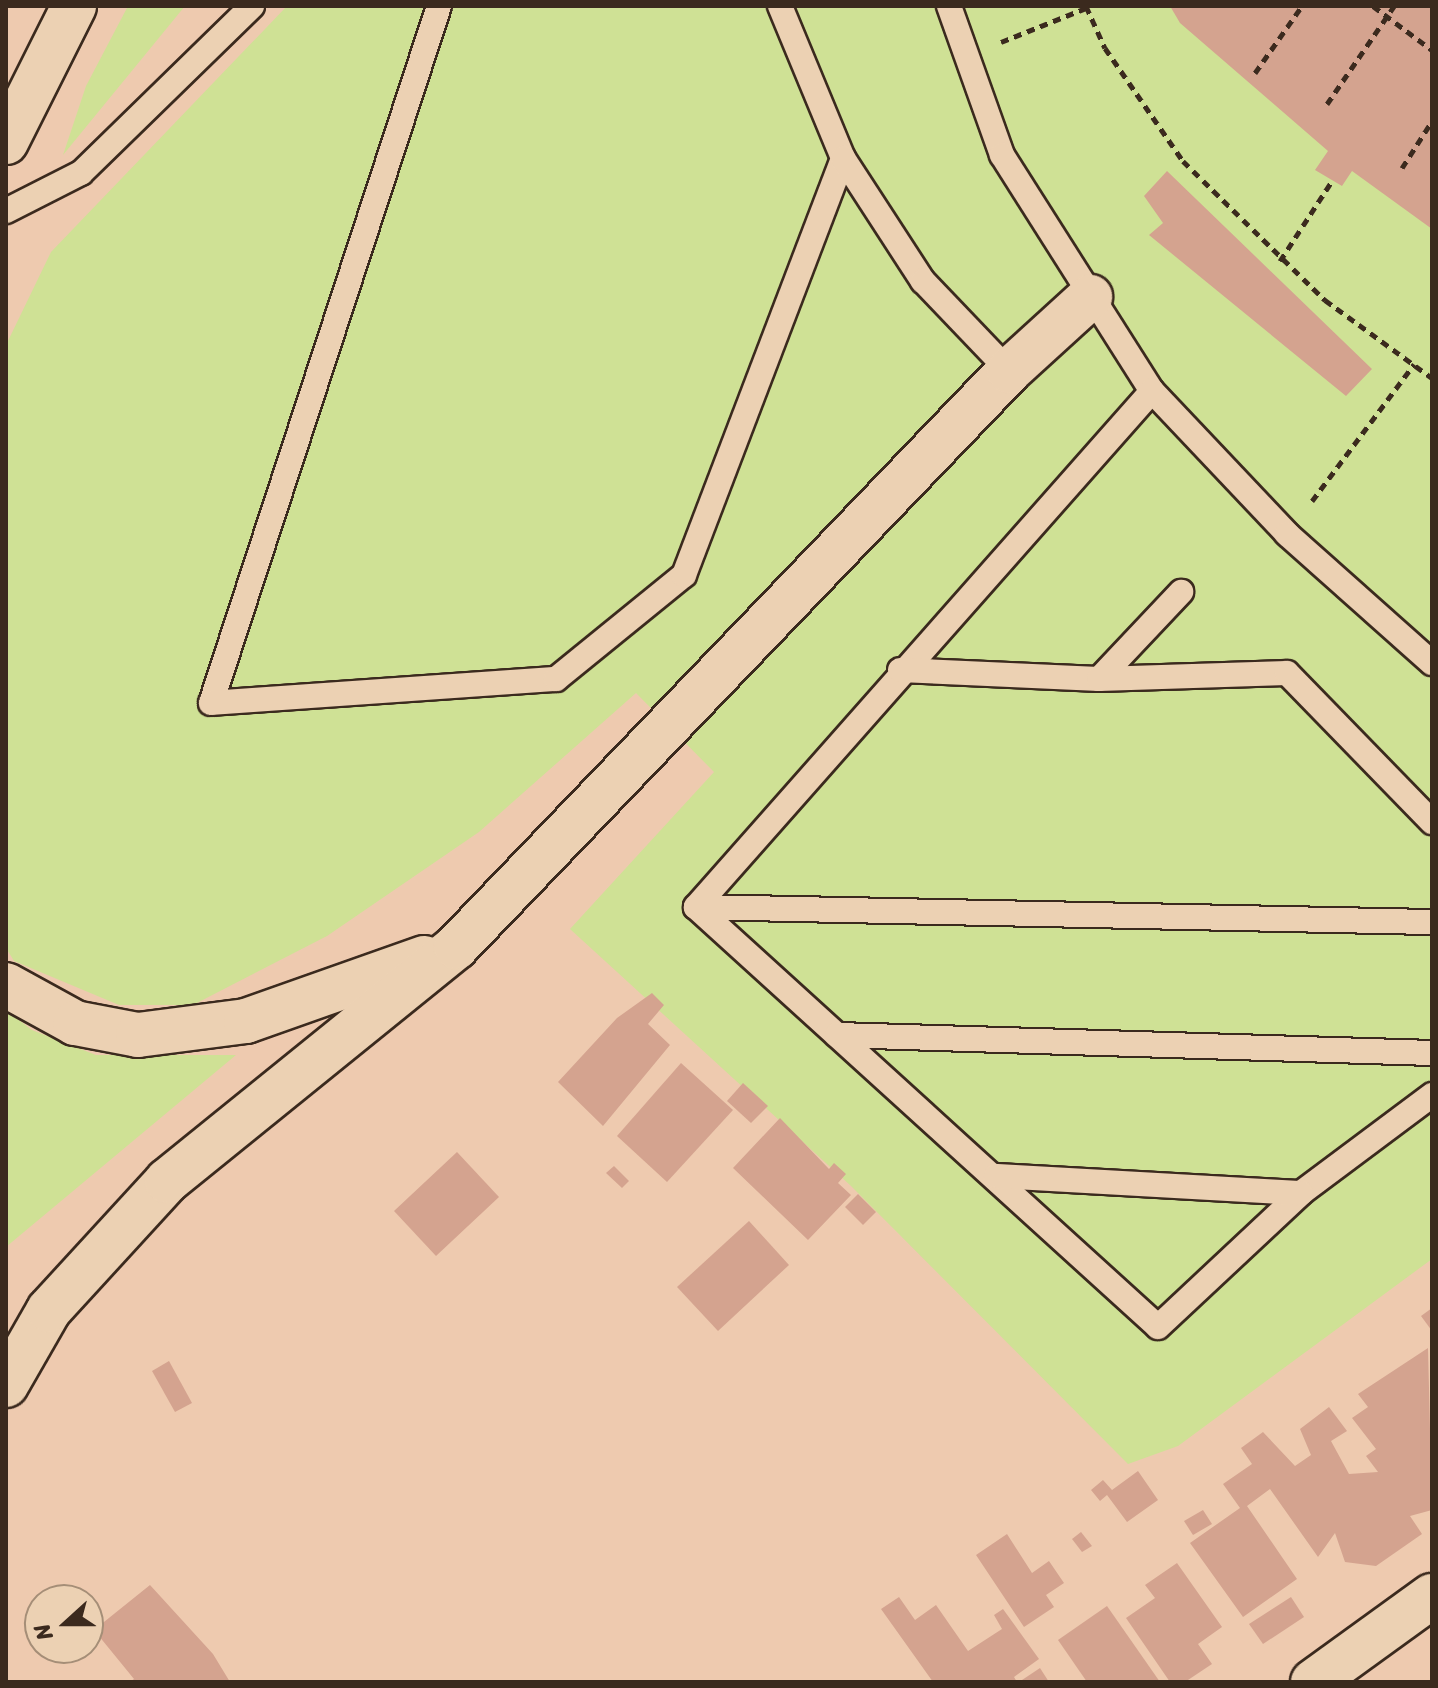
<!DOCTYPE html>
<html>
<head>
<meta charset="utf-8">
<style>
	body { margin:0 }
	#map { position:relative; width:1438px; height:1688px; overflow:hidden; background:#eecaaf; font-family:Sriracha,sans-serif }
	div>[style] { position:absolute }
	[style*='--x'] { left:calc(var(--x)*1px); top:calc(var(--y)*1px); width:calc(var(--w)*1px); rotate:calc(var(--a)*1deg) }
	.green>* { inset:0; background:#cfe195 }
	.building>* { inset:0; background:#d4a38f }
	.path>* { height:5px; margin-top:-2.5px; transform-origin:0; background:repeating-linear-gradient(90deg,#3b2a1e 0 8px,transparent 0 14px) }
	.roads { filter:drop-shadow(2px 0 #3b2a1e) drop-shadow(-2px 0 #3b2a1e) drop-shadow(0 2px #3b2a1e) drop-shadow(0 -2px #3b2a1e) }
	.service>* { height:24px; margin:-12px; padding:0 12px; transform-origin:12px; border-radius:12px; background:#ecd1b3 }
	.tertiary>* { height:44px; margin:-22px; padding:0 22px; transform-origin:22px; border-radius:22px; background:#ecd1b3 }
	span { translate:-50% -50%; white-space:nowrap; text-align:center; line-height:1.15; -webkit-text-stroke:6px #ecd1b3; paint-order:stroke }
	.frame { position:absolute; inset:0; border:8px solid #3b2a1e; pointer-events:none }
	.north { position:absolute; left:24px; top:1584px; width:80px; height:80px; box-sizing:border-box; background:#ecd1b3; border:2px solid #a58e77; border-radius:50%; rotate:249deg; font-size:22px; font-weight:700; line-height:32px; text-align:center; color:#3b2a1e }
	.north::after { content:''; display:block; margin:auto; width:28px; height:36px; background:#3b2a1e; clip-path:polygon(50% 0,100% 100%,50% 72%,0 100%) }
</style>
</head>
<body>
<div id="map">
	<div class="green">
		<i style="clip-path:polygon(128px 6px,185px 6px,63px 155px,86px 86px)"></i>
		<i style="clip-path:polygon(287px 6px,1432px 6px,1432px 1259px,1178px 1446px,1128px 1464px,851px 1186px,570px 929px,714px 772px,636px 693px,479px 832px,327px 936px,193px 1005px,119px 1005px,14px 961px,6px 948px,6px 345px,51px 252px)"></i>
		<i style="clip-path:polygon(6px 1010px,32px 1030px,96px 1055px,236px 1055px,6px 1247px)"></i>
	</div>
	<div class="building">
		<i style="clip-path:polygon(1170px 6px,1432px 6px,1432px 229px,1352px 171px,1342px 186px,1315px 170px,1328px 151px,1180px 23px)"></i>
		<i style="clip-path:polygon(1167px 171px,1372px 369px,1346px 396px,1149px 235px,1163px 223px,1144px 196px)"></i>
		<i style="clip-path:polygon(652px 993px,664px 1005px,648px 1024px,670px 1045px,603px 1126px,558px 1082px,617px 1018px)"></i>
		<i style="clip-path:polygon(681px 1063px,733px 1110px,667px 1182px,617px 1136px)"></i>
		<i style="clip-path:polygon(743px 1083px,768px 1106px,751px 1123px,727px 1101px)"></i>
		<i style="clip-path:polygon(780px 1118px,829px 1169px,834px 1163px,846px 1174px,838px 1183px,851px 1195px,808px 1240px,733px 1168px)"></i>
		<i style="clip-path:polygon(457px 1152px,499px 1197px,436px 1256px,394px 1211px)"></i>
		<i style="clip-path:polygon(614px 1166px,629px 1181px,622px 1188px,606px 1173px)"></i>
		<i style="clip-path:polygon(858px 1194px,876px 1212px,863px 1225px,845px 1207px)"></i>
		<i style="clip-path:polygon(749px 1221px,789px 1265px,718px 1331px,677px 1287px)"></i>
		<i style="clip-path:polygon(1432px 1308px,1432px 1331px,1421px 1316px)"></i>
		<i style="clip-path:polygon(1428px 1348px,1432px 1510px,1410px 1516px,1422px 1534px,1376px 1566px,1345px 1562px,1335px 1533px,1318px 1557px,1270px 1489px,1247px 1506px,1297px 1579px,1243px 1617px,1190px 1543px,1240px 1508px,1223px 1484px,1252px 1464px,1241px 1448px,1263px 1432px,1295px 1466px,1311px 1455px,1300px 1429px,1329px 1407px,1347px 1431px,1331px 1441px,1349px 1474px,1378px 1472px,1366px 1456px,1376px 1449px,1352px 1418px,1368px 1407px,1358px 1394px)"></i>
		<i style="clip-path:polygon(169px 1361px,192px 1403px,175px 1412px,152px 1371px)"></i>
		<i style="clip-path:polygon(1138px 1471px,1158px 1500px,1127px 1522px,1107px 1495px,1100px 1501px,1091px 1490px,1103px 1480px,1112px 1490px)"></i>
		<i style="clip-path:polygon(1203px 1510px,1212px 1524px,1193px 1535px,1184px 1521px)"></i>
		<i style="clip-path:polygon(1081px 1532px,1092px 1546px,1082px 1552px,1072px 1539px)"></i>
		<i style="clip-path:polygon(1007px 1534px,1032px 1573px,1049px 1561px,1064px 1583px,1046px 1595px,1054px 1607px,1024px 1627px,976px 1555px)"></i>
		<i style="clip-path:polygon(1177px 1563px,1222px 1627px,1198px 1644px,1212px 1664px,1185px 1682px,1170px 1682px,1126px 1618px,1155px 1598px,1145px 1585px)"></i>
		<i style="clip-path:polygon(150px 1585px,213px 1654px,230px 1682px,130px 1682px,134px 1679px,94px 1630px)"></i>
		<i style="clip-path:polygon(899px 1597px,915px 1620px,936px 1605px,968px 1651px,1002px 1629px,994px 1615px,1003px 1609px,1039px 1659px,1014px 1677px,1017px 1682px,933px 1682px,881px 1609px)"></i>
		<i style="clip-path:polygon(1291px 1597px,1304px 1617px,1263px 1644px,1249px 1624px)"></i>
		<i style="clip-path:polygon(1107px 1606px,1160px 1682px,1087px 1682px,1058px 1640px)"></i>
		<i style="clip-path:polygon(1040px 1668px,1049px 1682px,1019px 1682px)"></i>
	</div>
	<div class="path">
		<i style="--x:1086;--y:6;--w:46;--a:65.7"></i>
		<i style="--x:1105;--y:48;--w:137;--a:55.4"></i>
		<i style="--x:1183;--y:161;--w:199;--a:44.4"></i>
		<i style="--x:1325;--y:300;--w:132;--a:36.1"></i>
		<i style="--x:1373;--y:6;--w:74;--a:36.7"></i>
		<i style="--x:1001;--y:42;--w:92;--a:-21.8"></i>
		<i style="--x:1255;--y:73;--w:82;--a:-55"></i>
		<i style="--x:1327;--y:104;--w:119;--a:-55.6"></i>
		<i style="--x:1402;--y:168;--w:56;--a:-57.4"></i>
		<i style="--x:1280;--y:261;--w:95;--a:-57"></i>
		<i style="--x:1312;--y:501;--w:171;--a:-53.3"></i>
	</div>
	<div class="roads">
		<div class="service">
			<i style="--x:439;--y:6;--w:733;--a:108.11"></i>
			<i style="--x:211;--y:703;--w:346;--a:-4"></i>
			<i style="--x:556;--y:679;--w:165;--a:-39.1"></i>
			<i style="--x:684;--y:575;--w:446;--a:-69.1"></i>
			<i style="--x:780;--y:6;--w:165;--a:67.5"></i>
			<i style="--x:843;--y:158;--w:147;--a:57"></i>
			<i style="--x:923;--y:281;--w:124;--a:46.3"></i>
			<i style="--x:949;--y:6;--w:158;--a:70.4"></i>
			<i style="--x:1002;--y:155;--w:280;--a:57.6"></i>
			<i style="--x:1152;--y:391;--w:197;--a:46.6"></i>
			<i style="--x:1287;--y:534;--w:194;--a:41.7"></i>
			<i style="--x:6;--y:211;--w:84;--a:-26.9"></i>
			<i style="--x:81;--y:173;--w:239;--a:-44.3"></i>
			<i style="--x:1152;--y:391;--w:689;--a:131.47"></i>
			<i style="--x:696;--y:907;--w:624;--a:42.27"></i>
			<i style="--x:1158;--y:1327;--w:196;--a:-43.1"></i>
			<i style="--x:1301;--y:1193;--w:164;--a:-36.8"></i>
			<i style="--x:900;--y:670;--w:199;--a:2.6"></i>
			<i style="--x:1099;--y:679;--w:188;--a:-1.8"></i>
			<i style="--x:1287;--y:673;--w:208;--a:45.8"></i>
			<i style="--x:1099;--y:679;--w:120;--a:-46.7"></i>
			<i style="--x:696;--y:907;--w:736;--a:1.17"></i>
			<i style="--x:837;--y:1035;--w:595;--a:1.73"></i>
			<i style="--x:996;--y:1176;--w:305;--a:3.2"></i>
		</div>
		<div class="tertiary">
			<i style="--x:6;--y:142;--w:152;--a:-63.4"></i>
			<i style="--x:6;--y:985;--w:79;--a:28.8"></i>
			<i style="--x:75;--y:1023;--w:64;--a:10.8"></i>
			<i style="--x:138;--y:1035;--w:109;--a:-7.4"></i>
			<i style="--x:246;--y:1021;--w:189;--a:-19.5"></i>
			<i style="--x:6;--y:1385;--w:86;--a:-60.2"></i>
			<i style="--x:49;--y:1310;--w:175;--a:-47.5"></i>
			<i style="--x:167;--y:1181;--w:372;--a:-39"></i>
			<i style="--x:456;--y:947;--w:798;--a:-46.17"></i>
			<i style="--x:1009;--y:371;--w:110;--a:-42.4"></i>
			<i style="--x:1313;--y:1682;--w:147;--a:-35.9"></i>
		</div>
	</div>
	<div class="frame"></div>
	<div class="north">N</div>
</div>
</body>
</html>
